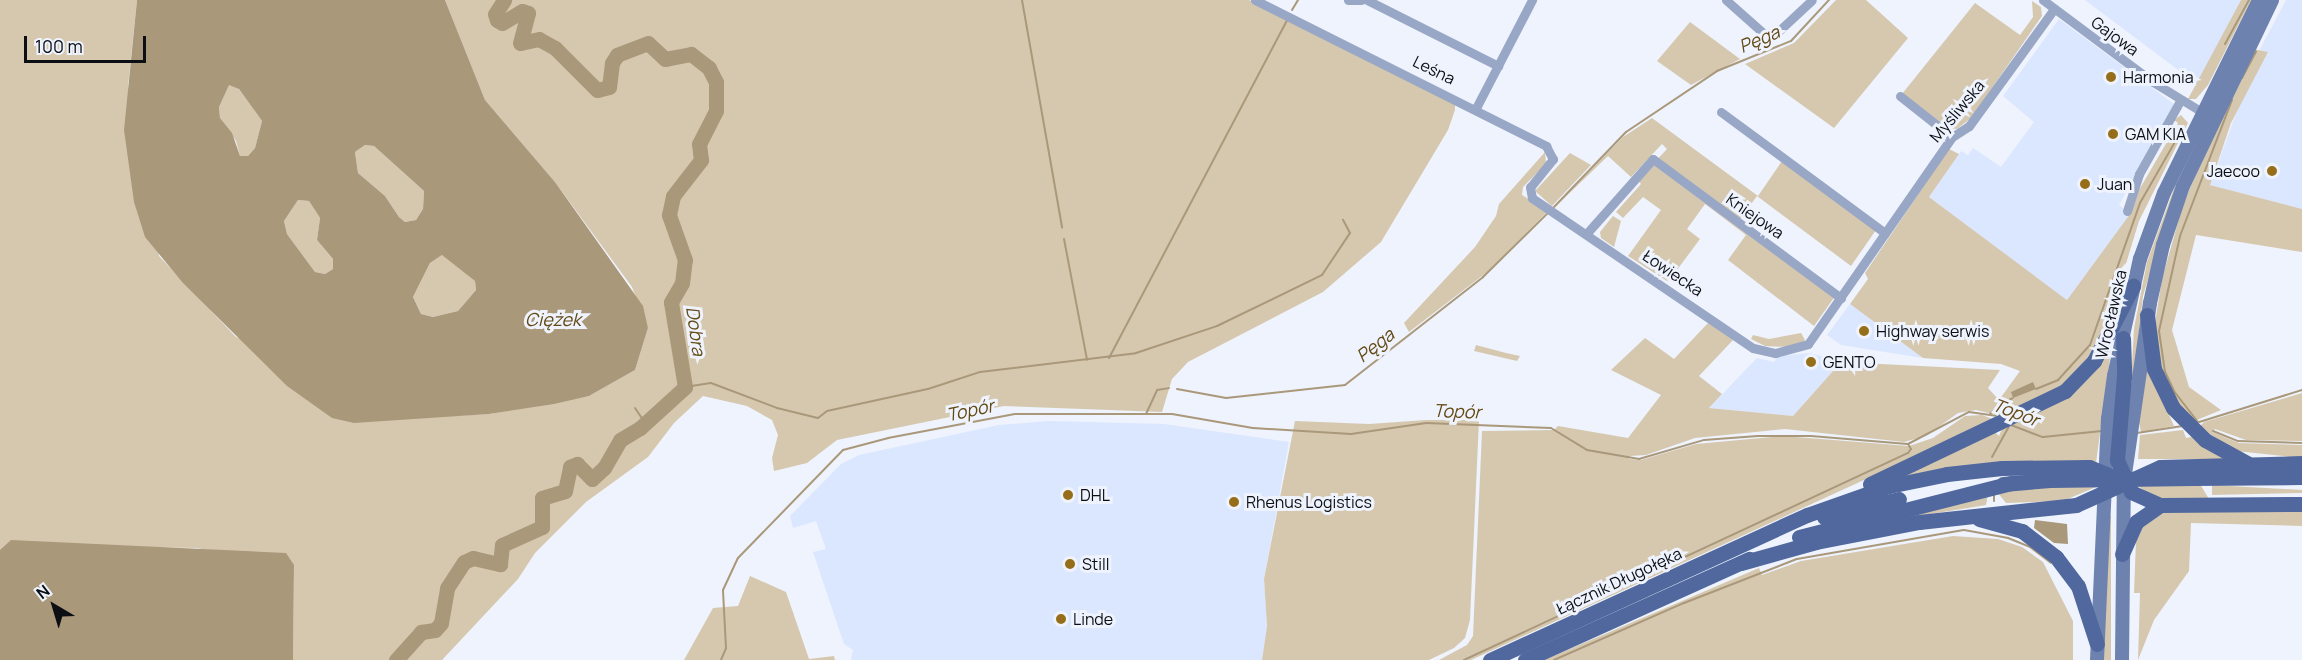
<!DOCTYPE html>
<html>
<head>
<meta charset="utf-8">
<style>
	body { margin:0 }
	#map { position:relative; width:2302px; height:660px; overflow:hidden; background:#eef3fd; font-family:Manrope,sans-serif }
	div>[style] { position:absolute }
	[style*='--x'] { left:calc(var(--x)*1px); top:calc(var(--y)*1px); width:calc(var(--w)*1px); rotate:calc(var(--a)*1deg) }
	.built>* { inset:0; background:#dbe7ff }
	.green>* { inset:0; background:#d6c8af }
	.water>* { inset:0; background:#aa987a }
	.stream>* { height:2px; margin:-1px; padding:0 1px; transform-origin:1px; border-radius:1px; background:#aa987a }
	.river>* { height:15px; margin:-7.5px; padding:0 7.5px; transform-origin:7.5px; border-radius:7.5px; background:#aa987a }
	.street>* { height:9px; margin:-4.5px; padding:0 4.5px; transform-origin:4.5px; border-radius:4.5px; background:#99a7c6 }
	.secondary>* { height:14px; margin:-7px; padding:0 7px; transform-origin:7px; border-radius:7px; background:#6e82af }
	.primary>* { height:15px; margin:-7.5px; padding:0 7.5px; transform-origin:7.5px; border-radius:7.5px; background:#50689e }
	.primary-bridge>* { height:15px; margin:-7.5px; padding:0 7.5px; transform-origin:7.5px; border-radius:7.5px; background:#50689e }
	.dots>* { width:16px; height:16px; translate:-50% -50%; box-sizing:border-box; border:3px solid #eef3fd; border-radius:50% }
	span { translate:-50% -50%; white-space:nowrap; text-align:center; line-height:1.15; -webkit-text-stroke:6px #eef3fd; paint-order:stroke }
	.street-label { font-size:16px; color:#0b0e13 }
	.poi-label { font-size:16px; color:#0b0e13 }
	.left { translate:0 -50%; text-align:left }
	.right { translate:-100% -50%; text-align:right }
	.water-label { font-size:18px; color:#634913; font-style:italic }
	.north { position:absolute; left:24px; top:576px; width:60px; height:60px; -webkit-text-stroke:4px #eef3fd; paint-order:stroke; rotate:322deg; font-size:16px; font-weight:700; line-height:24px; text-align:center; color:#0b0e13 }
	.north::after { content:''; display:block; margin:auto; width:21px; height:27px; background:#0b0e13; clip-path:polygon(50% 0,100% 100%,50% 72%,0 100%) }
	.scale { position:absolute; left:24px; top:36px; width:122px; height:27px; box-sizing:border-box; border:3px solid #0b0e13; border-top:0; padding-left:8px; font-size:18px; line-height:21px; white-space:nowrap; color:#0b0e13; -webkit-text-stroke:4px #eef3fd; paint-order:stroke }
</style>
</head>
<body>
<div id="map">
	<div class="built">
		<i style="clip-path:polygon(2085px 0,2241px 0,2197px 84px)"></i>
		<i style="clip-path:polygon(2286px 0,2302px 0,2302px 209px,2210px 185px,2258px 53px)"></i>
		<i style="clip-path:polygon(2059px 19px,2174px 104px,2119px 205px,2130px 214px,2067px 300px,1929px 197px,1961px 151px,1968px 155px,1973px 148px,2001px 167px,2034px 122px,2003px 96px)"></i>
		<i style="clip-path:polygon(1850px 304px,1877px 324px,1923px 358px,1841px 345px,1827px 335px)"></i>
		<i style="clip-path:polygon(1810px 353px,1841px 362px,1793px 416px,1709px 408px,1757px 358px,1774px 362px,1779px 356px)"></i>
		<i style="clip-path:polygon(1049px 421px,1164px 424px,1289px 442px,1264px 579px,1267px 626px,1262px 660px,851px 660px,853px 650px,844px 644px,813px 552px,826px 549px,816px 521px,793px 528px,790px 516px,841px 464px,859px 455px,999px 425px)"></i>
	</div>
	<div class="green">
		<i style="clip-path:polygon(0 0,137px 0,128px 86px,159px 256px,236px 337px,430px 417px,489px 414px,589px 396px,635px 370px,648px 328px,632px 287px,555px 182px,485px 100px,445px 0,1249px 0,1455px 101px,1455px 110px,1448px 130px,1381px 242px,1323px 292px,1188px 362px,1172px 379px,1162px 412px,1004px 406px,837px 440px,807px 463px,774px 471px,772px 458px,778px 435px,772px 420px,747px 406px,703px 396px,674px 423px,648px 457px,586px 502px,535px 553px,518px 579px,442px 660px,293px 660px,294px 565px,197px 548px,101px 546px,0 550px,0 660px)"></i>
		<i style="clip-path:polygon(1836px 0,1866px 0,1908px 38px,1834px 128px,1745px 64px,1794px 43px)"></i>
		<i style="clip-path:polygon(2241px 0,2251px 0,2208px 85px,2196px 99px,2188px 99px)"></i>
		<i style="clip-path:polygon(2032px 1px,2041px 7px,2042px 16px,1971px 118px,1957px 129px,1946px 128px,1902px 94px,1975px 3px,2020px 35px,2033px 17px)"></i>
		<i style="clip-path:polygon(1690px 22px,1740px 59px,1691px 85px,1657px 61px)"></i>
		<i style="clip-path:polygon(2253px 49px,2268px 52px,2231px 123px,2210px 185px,2302px 209px,2302px 252px,2196px 235px,2172px 330px,2189px 387px,2221px 410px,2192px 422px,2176px 406px,2158px 368px,2154px 329px,2162px 279px,2182px 208px,2222px 108px)"></i>
		<i style="clip-path:polygon(229px 84px,239px 89px,262px 121px,255px 148px,248px 156px,240px 156px,236px 141px,220px 118px,219px 107px)"></i>
		<i style="clip-path:polygon(2181px 115px,2188px 123px,2139px 221px,2111px 313px,2097px 348px,2061px 386px,2001px 416px,1976px 410px,1958px 413px,1926px 436px,1904px 442px,1785px 429px,1695px 438px,1646px 455px,1630px 456px,1629px 459px,1641px 460px,1696px 444px,1783px 436px,1909px 446px,1933px 438px,1965px 416px,1982px 415px,1995px 420px,1471px 660px,1439px 660px,1467px 645px,1473px 636px,1482px 431px,1554px 430px,1558px 426px,1628px 438px,1661px 395px,1611px 370px,1645px 338px,1674px 359px,1709px 322px,1733px 340px,1699px 376px,1722px 394px,1709px 408px,1793px 416px,1841px 362px,2000px 370px,1988px 388px,1999px 400px,2020px 371px,2001px 364px,1923px 358px,1850px 304px,1868px 279px,1865px 273px,1949px 149px,1959px 154px,1929px 197px,2067px 300px,2130px 214px,2139px 190px,2178px 123px,2174px 120px)"></i>
		<i style="clip-path:polygon(1652px 118px,1758px 196px,1782px 161px,1876px 230px,1851px 266px,1757px 196px,1740px 219px,1838px 292px,1814px 326px,1728px 260px,1746px 235px,1705px 204px,1687px 229px,1700px 239px,1671px 278px,1667px 281px,1628px 256px,1661px 210px,1643px 197px,1623px 218px,1616px 212px,1641px 184px,1638px 180px,1667px 149px,1662px 144px,1631px 177px,1608px 156px,1555px 207px,1623px 137px)"></i>
		<i style="clip-path:polygon(365px 145px,374px 146px,424px 191px,423px 209px,416px 220px,405px 222px,399px 217px,385px 196px,358px 173px,355px 152px)"></i>
		<i style="clip-path:polygon(1545px 152px,1546px 164px,1523px 187px,1522px 195px,1548px 211px,1491px 269px,1409px 332px,1404px 323px,1475px 247px,1496px 216px,1499px 204px)"></i>
		<i style="clip-path:polygon(1570px 153px,1591px 165px,1552px 206px,1535px 191px)"></i>
		<i style="clip-path:polygon(2179px 175px,2143px 296px,2129px 419px,2134px 328px,2147px 262px)"></i>
		<i style="clip-path:polygon(298px 200px,309px 201px,320px 218px,317px 240px,333px 259px,333px 269px,325px 274px,315px 272px,287px 234px,284px 221px)"></i>
		<i style="clip-path:polygon(1613px 216px,1621px 221px,1614px 247px,1601px 238px,1600px 232px)"></i>
		<i style="clip-path:polygon(442px 255px,449px 257px,475px 281px,476px 290px,458px 311px,433px 317px,421px 314px,413px 297px,430px 263px)"></i>
		<i style="clip-path:polygon(1801px 333px,1805px 340px,1802px 343px,1787px 347px,1765px 346px,1751px 339px,1753px 335px,1769px 339px)"></i>
		<i style="clip-path:polygon(2112px 343px,2096px 463px,1886px 481px,1994px 431px,1999px 436px,2002px 429px,2018px 421px,2028px 422px,2026px 417px,2081px 385px)"></i>
		<i style="clip-path:polygon(1476px 345px,1506px 353px,1520px 356px,1517px 361px,1474px 351px)"></i>
		<i style="clip-path:polygon(2144px 356px,2174px 426px,2141px 432px,2139px 422px)"></i>
		<i style="clip-path:polygon(2302px 393px,2302px 441px,2246px 440px,2215px 429px,2212px 432px,2239px 443px,2302px 445px,2302px 458px,2236px 451px,2199px 427px,2204px 422px)"></i>
		<i style="clip-path:polygon(1426px 420px,1479px 420px,1470px 620px,1465px 638px,1454px 648px,1429px 660px,1262px 660px,1267px 626px,1264px 579px,1295px 421px,1369px 424px)"></i>
		<i style="clip-path:polygon(2183px 430px,2186px 438px,2191px 437px,2227px 459px,2138px 459px,2140px 435px)"></i>
		<i style="clip-path:polygon(2200px 484px,2209px 499px,2157px 499px,2138px 486px)"></i>
		<i style="clip-path:polygon(2212px 485px,2302px 490px,2302px 493px,2212px 495px)"></i>
		<i style="clip-path:polygon(2052px 487px,2096px 487px,2063px 501px,2006px 503px,1997px 492px)"></i>
		<i style="clip-path:polygon(1988px 494px,1986px 505px,1826px 531px)"></i>
		<i style="clip-path:polygon(2302px 508px,2302px 526px,2191px 523px,2189px 571px,2154px 620px,2138px 660px,2140px 593px,2134px 593px,2136px 541px,2138px 529px,2153px 511px)"></i>
		<i style="clip-path:polygon(2111px 514px,2111px 660px,2102px 660px,2106px 531px)"></i>
		<i style="clip-path:polygon(1953px 536px,1998px 539px,2022px 547px,2043px 562px,2073px 621px,2073px 660px,1544px 660px,1759px 568px,1762px 575px,1801px 561px)"></i>
		<i style="clip-path:polygon(750px 576px,786px 592px,809px 659px,834px 656px,835px 660px,684px 660px,713px 608px,738px 606px)"></i>
	</div>
	<div class="water">
		<i style="clip-path:polygon(evenodd,137px 0,445px 0,485px 100px,555px 182px,643px 306px,648px 328px,635px 370px,589px 396px,554px 404px,489px 414px,354px 423px,332px 418px,287px 386px,183px 283px,145px 237px,134px 202px,124px 130px,137px 0,229px 85px,239px 89px,262px 121px,255px 148px,248px 156px,240px 156px,232px 133px,220px 118px,219px 107px,229px 85px,137px 0,365px 145px,374px 146px,424px 191px,423px 209px,416px 220px,405px 222px,399px 217px,385px 196px,358px 173px,355px 152px,365px 145px,137px 0,298px 200px,309px 201px,320px 218px,317px 240px,333px 259px,333px 269px,325px 274px,315px 272px,287px 234px,284px 221px,298px 200px,137px 0,442px 255px,475px 281px,476px 290px,458px 311px,433px 317px,421px 314px,413px 297px,430px 263px,442px 255px)"></i>
		<i style="clip-path:polygon(2033px 382px,2036px 389px,2013px 398px,2011px 392px)"></i>
		<i style="clip-path:polygon(2035px 520px,2067px 524px,2068px 544px,2054px 543px,2034px 528px)"></i>
		<i style="clip-path:polygon(11px 540px,286px 553px,294px 565px,293px 660px,0 660px,0 550px)"></i>
	</div>
	<div class="stream">
		<i style="--x:1022;--y:0;--w:231;--a:80"></i>
		<i style="--x:1292;--y:10;--w:12;--a:-59"></i>
		<i style="--x:2225;--y:44;--w:50;--a:-61.4"></i>
		<i style="--x:2242;--y:78;--w:30;--a:-62"></i>
		<i style="--x:1554;--y:207;--w:104;--a:-46.2"></i>
		<i style="--x:1626;--y:132;--w:110;--a:-33.8"></i>
		<i style="--x:1717;--y:71;--w:80;--a:-22.1"></i>
		<i style="--x:1791;--y:41;--w:56;--a:-47.2"></i>
		<i style="--x:1064;--y:239;--w:123;--a:79.2"></i>
		<i style="--x:1109;--y:358;--w:383;--a:-62.2"></i>
		<i style="--x:685;--y:387;--w:26;--a:-9"></i>
		<i style="--x:711;--y:383;--w:71;--a:20.7"></i>
		<i style="--x:777;--y:408;--w:42;--a:13.7"></i>
		<i style="--x:818;--y:418;--w:11;--a:-38"></i>
		<i style="--x:827;--y:411;--w:103;--a:-12.3"></i>
		<i style="--x:928;--y:389;--w:55;--a:-18.1"></i>
		<i style="--x:980;--y:372;--w:157;--a:-6.9"></i>
		<i style="--x:1136;--y:353;--w:85;--a:-18.4"></i>
		<i style="--x:1217;--y:326;--w:117;--a:-25.9"></i>
		<i style="--x:1322;--y:275;--w:50;--a:-56.3"></i>
		<i style="--x:1350;--y:233;--w:15;--a:-118"></i>
		<i style="--x:1177;--y:389;--w:50;--a:10.4"></i>
		<i style="--x:1226;--y:398;--w:120;--a:-6.2"></i>
		<i style="--x:1345;--y:385;--w:175;--a:-38"></i>
		<i style="--x:1483;--y:277;--w:91;--a:-44.6"></i>
		<i style="--x:2036;--y:389;--w:24;--a:-22"></i>
		<i style="--x:2058;--y:380;--w:47;--a:-47.6"></i>
		<i style="--x:2090;--y:345;--w:151;--a:-70.6"></i>
		<i style="--x:2140;--y:203;--w:86;--a:-60.2"></i>
		<i style="--x:2009;--y:400;--w:4;--a:-27"></i>
		<i style="--x:635;--y:408;--w:18;--a:56"></i>
		<i style="--x:1146;--y:414;--w:26;--a:-65"></i>
		<i style="--x:1157;--y:390;--w:12;--a:-9"></i>
		<i style="--x:1990;--y:414;--w:18;--a:-43"></i>
		<i style="--x:2198;--y:422;--w:37;--a:-128"></i>
		<i style="--x:2175;--y:393;--w:23;--a:-115"></i>
		<i style="--x:2165;--y:372;--w:41;--a:-98.3"></i>
		<i style="--x:2159;--y:331;--w:97;--a:-77.5"></i>
		<i style="--x:2180;--y:236;--w:146;--a:-69.1"></i>
		<i style="--x:2196;--y:423;--w:111;--a:-17.3"></i>
		<i style="--x:2011;--y:425;--w:34;--a:21"></i>
		<i style="--x:2043;--y:437;--w:59;--a:-5.8"></i>
		<i style="--x:2213;--y:431;--w:27;--a:22"></i>
		<i style="--x:2238;--y:441;--w:64;--a:1.8"></i>
		<i style="--x:2137;--y:433;--w:46;--a:-8.8"></i>
		<i style="--x:1992;--y:457;--w:38;--a:-61"></i>
		<i style="--x:1994;--y:495;--w:6;--a:90"></i>
		<i style="--x:721;--y:660;--w:13;--a:-67"></i>
		<i style="--x:726;--y:648;--w:58;--a:-93"></i>
		<i style="--x:723;--y:590;--w:35;--a:-65"></i>
		<i style="--x:738;--y:558;--w:151;--a:-45.8"></i>
		<i style="--x:843;--y:450;--w:47;--a:-14.9"></i>
		<i style="--x:888;--y:438;--w:129;--a:-10.7"></i>
		<i style="--x:1015;--y:414;--w:157;--a:0"></i>
		<i style="--x:1172;--y:414;--w:82;--a:9.8"></i>
		<i style="--x:1253;--y:428;--w:98;--a:3.5"></i>
		<i style="--x:1351;--y:434;--w:76;--a:-8.3"></i>
		<i style="--x:1426;--y:423;--w:125;--a:2.3"></i>
		<i style="--x:1551;--y:428;--w:42;--a:31.4"></i>
		<i style="--x:1587;--y:450;--w:53;--a:9.8"></i>
		<i style="--x:1639;--y:459;--w:68;--a:-16.3"></i>
		<i style="--x:1704;--y:440;--w:54;--a:-4.2"></i>
		<i style="--x:1758;--y:436;--w:53;--a:0"></i>
		<i style="--x:1811;--y:436;--w:97;--a:4.7"></i>
		<i style="--x:1908;--y:444;--w:69;--a:-27.7"></i>
		<i style="--x:1969;--y:412;--w:27;--a:8"></i>
		<i style="--x:1464;--y:660;--w:490;--a:-25"></i>
		<i style="--x:1908;--y:453;--w:5;--a:-53"></i>
		<i style="--x:1911;--y:449;--w:6;--a:-121"></i>
		<i style="--x:1554;--y:660;--w:142;--a:-23.7"></i>
		<i style="--x:1684;--y:603;--w:121;--a:-21.3"></i>
		<i style="--x:1797;--y:559;--w:169;--a:-9.9"></i>
		<i style="--x:1964;--y:530;--w:45;--a:10.3"></i>
		<i style="--x:2008;--y:538;--w:24;--a:22"></i>
		<i style="--x:2030;--y:547;--w:26;--a:37"></i>
	</div>
	<div class="river">
		<i style="--x:396;--y:660;--w:38;--a:-48"></i>
		<i style="--x:421;--y:632;--w:14;--a:-8"></i>
		<i style="--x:435;--y:630;--w:9;--a:-49"></i>
		<i style="--x:441;--y:623;--w:36;--a:-80"></i>
		<i style="--x:447;--y:588;--w:31;--a:-57"></i>
		<i style="--x:464;--y:562;--w:10;--a:-24"></i>
		<i style="--x:473;--y:558;--w:28;--a:13"></i>
		<i style="--x:500;--y:564;--w:19;--a:-84"></i>
		<i style="--x:502;--y:545;--w:44;--a:-24.2"></i>
		<i style="--x:542;--y:527;--w:29;--a:-90"></i>
		<i style="--x:542;--y:498;--w:24;--a:-17"></i>
		<i style="--x:565;--y:491;--w:25;--a:-78"></i>
		<i style="--x:570;--y:467;--w:8;--a:-23"></i>
		<i style="--x:577;--y:464;--w:21;--a:45"></i>
		<i style="--x:592;--y:479;--w:16;--a:-43"></i>
		<i style="--x:604;--y:468;--w:32;--a:-60"></i>
		<i style="--x:620;--y:440;--w:23;--a:-31"></i>
		<i style="--x:640;--y:428;--w:61;--a:-42.3"></i>
		<i style="--x:685;--y:387;--w:86;--a:-99.4"></i>
		<i style="--x:671;--y:302;--w:22;--a:-60"></i>
		<i style="--x:682;--y:283;--w:23;--a:-83"></i>
		<i style="--x:685;--y:260;--w:48;--a:-109.6"></i>
		<i style="--x:669;--y:215;--w:19;--a:-78"></i>
		<i style="--x:673;--y:196;--w:46;--a:-52.1"></i>
		<i style="--x:701;--y:160;--w:16;--a:-97"></i>
		<i style="--x:699;--y:144;--w:37;--a:-63"></i>
		<i style="--x:716;--y:111;--w:29;--a:-90"></i>
		<i style="--x:716;--y:82;--w:16;--a:-117"></i>
		<i style="--x:709;--y:68;--w:23;--a:-142"></i>
		<i style="--x:691;--y:54;--w:26;--a:169"></i>
		<i style="--x:665;--y:59;--w:23;--a:-137"></i>
		<i style="--x:648;--y:43;--w:33;--a:159"></i>
		<i style="--x:617;--y:55;--w:9;--a:122"></i>
		<i style="--x:612;--y:63;--w:24;--a:97"></i>
		<i style="--x:609;--y:87;--w:12;--a:166"></i>
		<i style="--x:597;--y:90;--w:59;--a:-135"></i>
		<i style="--x:555;--y:48;--w:18;--a:-151"></i>
		<i style="--x:539;--y:39;--w:19;--a:168"></i>
		<i style="--x:520;--y:43;--w:31;--a:-75"></i>
		<i style="--x:528;--y:13;--w:6;--a:-162"></i>
		<i style="--x:522;--y:11;--w:23;--a:149"></i>
		<i style="--x:502;--y:23;--w:6;--a:-149"></i>
		<i style="--x:497;--y:20;--w:6;--a:-108"></i>
		<i style="--x:495;--y:14;--w:17;--a:-57"></i>
	</div>
	<div class="street">
		<i style="--x:1255;--y:0;--w:326;--a:26.6"></i>
		<i style="--x:1546;--y:146;--w:15;--a:62"></i>
		<i style="--x:1553;--y:159;--w:36;--a:129"></i>
		<i style="--x:1530;--y:187;--w:11;--a:80"></i>
		<i style="--x:1532;--y:198;--w:267;--a:34.2"></i>
		<i style="--x:1753;--y:348;--w:23;--a:13"></i>
		<i style="--x:1775;--y:353;--w:34;--a:-15"></i>
		<i style="--x:1808;--y:344;--w:252;--a:-55.2"></i>
		<i style="--x:1952;--y:137;--w:20;--a:-33"></i>
		<i style="--x:1969;--y:126;--w:145;--a:-54"></i>
		<i style="--x:1348;--y:0;--w:13;--a:0"></i>
		<i style="--x:1367;--y:0;--w:147;--a:26.7"></i>
		<i style="--x:1726;--y:0;--w:59;--a:41.6"></i>
		<i style="--x:1770;--y:39;--w:57;--a:-42.9"></i>
		<i style="--x:2043;--y:0;--w:137;--a:36.7"></i>
		<i style="--x:2153;--y:82;--w:57;--a:31.5"></i>
		<i style="--x:1900;--y:96;--w:66;--a:38.3"></i>
		<i style="--x:1476;--y:108;--w:122;--a:-62.6"></i>
		<i style="--x:1721;--y:112;--w:204;--a:36.4"></i>
		<i style="--x:2127;--y:211;--w:39;--a:-72"></i>
		<i style="--x:2139;--y:174;--w:84;--a:-60.7"></i>
		<i style="--x:1587;--y:233;--w:99;--a:-48.3"></i>
		<i style="--x:1653;--y:159;--w:234;--a:36.5"></i>
	</div>
	<div class="secondary">
		<i style="--x:2097;--y:660;--w:241;--a:-87.4"></i>
		<i style="--x:2108;--y:419;--w:43;--a:-82.1"></i>
		<i style="--x:2114;--y:376;--w:120;--a:-77.5"></i>
		<i style="--x:2140;--y:259;--w:70;--a:-70"></i>
		<i style="--x:2164;--y:193;--w:215;--a:-63.8"></i>
		<i style="--x:2122;--y:660;--w:179;--a:-89.4"></i>
		<i style="--x:2124;--y:481;--w:180;--a:-81.7"></i>
		<i style="--x:2150;--y:303;--w:59;--a:-77.4"></i>
		<i style="--x:2163;--y:245;--w:62;--a:-71.3"></i>
		<i style="--x:2183;--y:186;--w:206;--a:-64.4"></i>
	</div>
	<div class="primary">
		<i style="--x:2147;--y:315;--w:54;--a:82.6"></i>
		<i style="--x:2154;--y:369;--w:43;--a:64"></i>
		<i style="--x:2173;--y:408;--w:45;--a:45"></i>
		<i style="--x:2205;--y:440;--w:48;--a:28.7"></i>
		<i style="--x:2123;--y:338;--w:38;--a:88"></i>
		<i style="--x:2124;--y:376;--w:84;--a:94.8"></i>
		<i style="--x:2117;--y:460;--w:35;--a:66"></i>
		<i style="--x:2131;--y:492;--w:32;--a:24"></i>
		<i style="--x:2160;--y:505;--w:142;--a:-0.4"></i>
		<i style="--x:2193;--y:478;--w:109;--a:-0.5"></i>
		<i style="--x:1870;--y:484;--w:216;--a:-25.5"></i>
		<i style="--x:2065;--y:391;--w:42;--a:-46"></i>
		<i style="--x:2094;--y:361;--w:85;--a:-62.5"></i>
		<i style="--x:2003;--y:484;--w:47;--a:-4.9"></i>
		<i style="--x:1824;--y:517;--w:77;--a:-13.5"></i>
		<i style="--x:1979;--y:519;--w:45;--a:15.6"></i>
		<i style="--x:2022;--y:531;--w:43;--a:37.4"></i>
		<i style="--x:2056;--y:557;--w:36;--a:53"></i>
		<i style="--x:2078;--y:586;--w:61;--a:71.9"></i>
		<i style="--x:1799;--y:537;--w:219;--a:-14.3"></i>
		<i style="--x:2122;--y:554;--w:35;--a:-66"></i>
		<i style="--x:2136;--y:522;--w:29;--a:-35"></i>
		<i style="--x:1741;--y:563;--w:78;--a:-15.6"></i>
		<i style="--x:1816;--y:542;--w:105;--a:-11"></i>
		<i style="--x:1919;--y:522;--w:158;--a:-6.2"></i>
		<i style="--x:2076;--y:505;--w:92;--a:-24.3"></i>
		<i style="--x:2160;--y:467;--w:142;--a:-1.6"></i>
		<i style="--x:1490;--y:660;--w:349;--a:-24.6"></i>
		<i style="--x:1807;--y:515;--w:87;--a:-19.5"></i>
		<i style="--x:1889;--y:486;--w:59;--a:-11.7"></i>
		<i style="--x:1947;--y:474;--w:55;--a:-6.2"></i>
		<i style="--x:2002;--y:468;--w:87;--a:-0.7"></i>
		<i style="--x:2089;--y:467;--w:35;--a:22"></i>
		<i style="--x:1525;--y:660;--w:246;--a:-24.3"></i>
	</div>
	<div class="primary-bridge">
		<i style="--x:2050;--y:480;--w:143;--a:-0.8"></i>
	</div>
	<div class="dots">
		<i style="left:2111px;top:77px;background:#966e19"></i>
		<i style="left:2113px;top:134px;background:#966e19"></i>
		<i style="left:2272px;top:171px;background:#966e19"></i>
		<i style="left:2085px;top:184px;background:#966e19"></i>
		<i style="left:1864px;top:331px;background:#966e19"></i>
		<i style="left:1811px;top:362px;background:#966e19"></i>
		<i style="left:1068px;top:495px;background:#966e19"></i>
		<i style="left:1234px;top:502px;background:#966e19"></i>
		<i style="left:1070px;top:564px;background:#966e19"></i>
		<i style="left:1061px;top:619px;background:#966e19"></i>
	</div>
	<div class="street-label">
		<span style="left:2115px;top:36px;rotate:36deg">Gajowa</span>
		<span style="left:1434px;top:70px;rotate:26deg">Leśna</span>
		<span style="left:1957px;top:111px;rotate:-50deg">Myśliwska</span>
		<span style="left:1755px;top:216px;rotate:35deg">Kniejowa</span>
		<span style="left:1673px;top:273px;rotate:34deg">Łowiecka</span>
		<span style="left:2111px;top:314px;rotate:-77deg">Wrocławska</span>
		<span style="left:1619px;top:581px;rotate:-25deg">Łącznik Długołęka</span>
	</div>
	<div class="poi-label">
		<span class="left" style="left:2123px;top:77px">Harmonia</span>
		<span class="left" style="left:2125px;top:134px">GAM KIA</span>
		<span class="right" style="left:2260px;top:171px">Jaecoo</span>
		<span class="left" style="left:2097px;top:184px">Juan</span>
		<span class="left" style="left:1876px;top:331px">Highway serwis</span>
		<span class="left" style="left:1823px;top:362px">GENTO</span>
		<span class="left" style="left:1080px;top:495px">DHL</span>
		<span class="left" style="left:1246px;top:502px">Rhenus Logistics</span>
		<span class="left" style="left:1082px;top:564px">Still</span>
		<span class="left" style="left:1073px;top:619px">Linde</span>
	</div>
	<div class="water-label">
		<span style="left:1759px;top:39px;rotate:-23deg">Pęga</span>
		<span style="left:553px;top:319px">Ciężek</span>
		<span style="left:696px;top:331px;rotate:82deg">Dobra</span>
		<span style="left:1375px;top:345px;rotate:-38deg">Pęga</span>
		<span style="left:970px;top:410px;rotate:-12deg">Topór</span>
		<span style="left:1457px;top:411px;rotate:2deg">Topór</span>
		<span style="left:2016px;top:412px;rotate:21deg">Topór</span>
	</div>
	<div class="north">N</div>
	<div class="scale">100 m</div>
</div>
</body>
</html>
